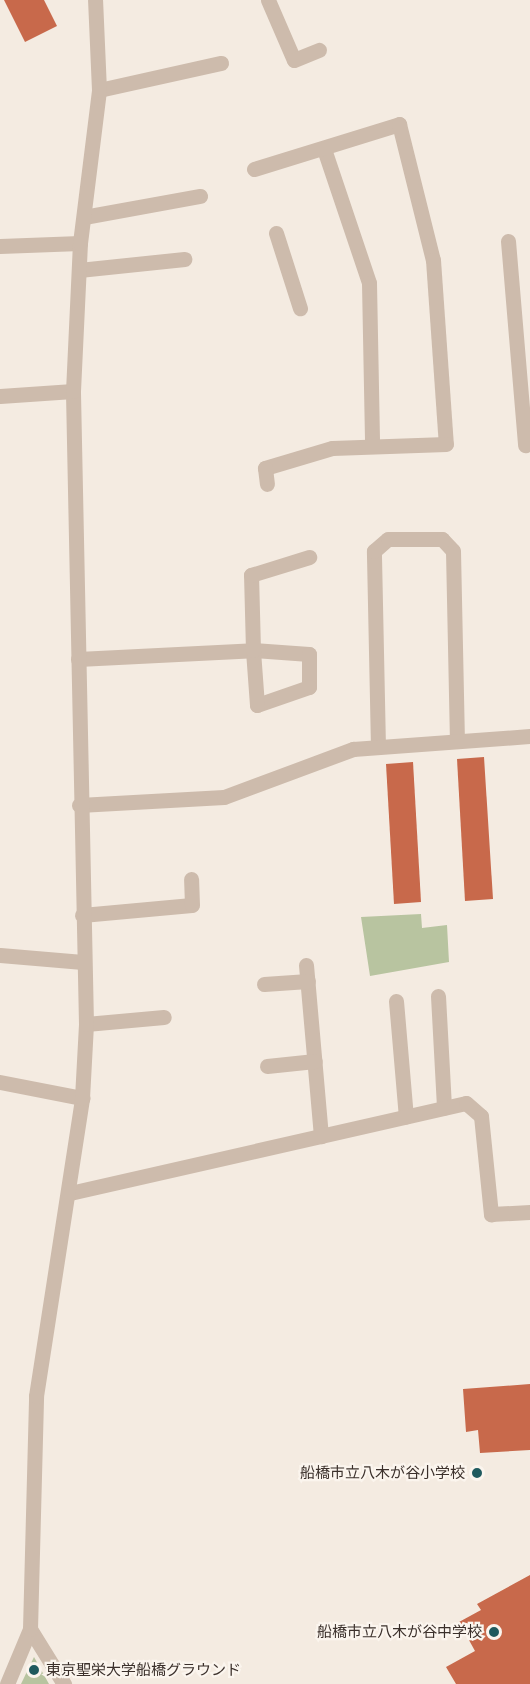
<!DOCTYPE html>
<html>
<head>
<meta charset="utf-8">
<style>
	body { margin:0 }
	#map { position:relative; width:530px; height:1684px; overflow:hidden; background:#f4ebe1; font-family:Manrope,"Noto Sans JP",sans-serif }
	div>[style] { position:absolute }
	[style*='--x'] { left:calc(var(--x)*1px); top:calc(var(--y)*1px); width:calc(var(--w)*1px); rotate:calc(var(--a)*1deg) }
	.green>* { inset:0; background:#b8c4a0 }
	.building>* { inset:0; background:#c8694b }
	.minor>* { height:15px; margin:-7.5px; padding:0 7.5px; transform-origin:7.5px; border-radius:7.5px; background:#cdbbac }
	.tertiary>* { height:15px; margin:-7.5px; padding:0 7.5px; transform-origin:7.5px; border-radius:7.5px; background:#cdbbac }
	.dots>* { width:16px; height:16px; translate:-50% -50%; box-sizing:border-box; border:3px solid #fbf5ee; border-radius:50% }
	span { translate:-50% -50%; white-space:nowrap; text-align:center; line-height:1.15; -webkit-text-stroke:4.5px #fbf5ee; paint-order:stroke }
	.poi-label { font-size:15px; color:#3b302b }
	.right { translate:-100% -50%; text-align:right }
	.left { translate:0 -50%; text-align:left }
</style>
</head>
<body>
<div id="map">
	<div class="green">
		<i style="clip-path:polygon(421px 914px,422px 928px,447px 925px,449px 962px,370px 976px,361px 917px)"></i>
		<i style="clip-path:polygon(34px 1657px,49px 1684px,21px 1684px)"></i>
	</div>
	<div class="building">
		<i style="clip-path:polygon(4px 0,44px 0,57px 26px,25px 42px)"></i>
		<i style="clip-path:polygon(484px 757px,493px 899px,465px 901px,457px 759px)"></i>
		<i style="clip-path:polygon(413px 762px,421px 902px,394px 904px,386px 764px)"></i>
		<i style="clip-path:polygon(530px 1384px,530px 1450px,480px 1453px,478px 1430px,466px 1432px,463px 1389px)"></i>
		<i style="clip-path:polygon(530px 1575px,530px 1684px,456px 1684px,446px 1667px,475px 1651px,459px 1622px,481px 1610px,477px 1604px)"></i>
	</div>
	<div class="minor">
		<i style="--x:268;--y:0;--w:65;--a:66.6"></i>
		<i style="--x:294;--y:60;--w:27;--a:-22"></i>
		<i style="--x:99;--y:90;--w:125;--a:-12.5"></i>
		<i style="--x:324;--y:149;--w:141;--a:71.4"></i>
		<i style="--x:369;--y:283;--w:159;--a:88.9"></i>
		<i style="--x:254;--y:169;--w:152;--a:-17.2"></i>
		<i style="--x:399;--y:124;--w:140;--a:76"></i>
		<i style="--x:433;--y:260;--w:184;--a:86"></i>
		<i style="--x:446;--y:444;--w:114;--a:178"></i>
		<i style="--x:332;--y:448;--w:70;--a:163.4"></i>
		<i style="--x:265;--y:468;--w:16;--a:83"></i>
		<i style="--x:84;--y:217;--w:118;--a:-10.3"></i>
		<i style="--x:276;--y:233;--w:79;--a:72.3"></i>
		<i style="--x:508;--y:241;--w:205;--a:85.2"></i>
		<i style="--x:0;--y:246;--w:80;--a:-2.1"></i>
		<i style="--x:79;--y:270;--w:106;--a:-6"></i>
		<i style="--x:0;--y:396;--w:73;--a:-3.9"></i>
		<i style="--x:78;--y:659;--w:175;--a:-2.9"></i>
		<i style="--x:253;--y:650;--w:56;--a:4.1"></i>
		<i style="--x:309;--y:654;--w:33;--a:90"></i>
		<i style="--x:309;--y:687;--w:55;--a:160.9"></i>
		<i style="--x:257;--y:705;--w:55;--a:-94.2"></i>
		<i style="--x:253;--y:650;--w:75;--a:-91.5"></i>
		<i style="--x:251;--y:575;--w:61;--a:-17.2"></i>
		<i style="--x:378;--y:747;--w:196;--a:-91.2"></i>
		<i style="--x:374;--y:551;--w:18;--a:-41"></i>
		<i style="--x:388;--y:539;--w:54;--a:0"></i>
		<i style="--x:442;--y:539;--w:16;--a:47"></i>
		<i style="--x:453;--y:551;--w:190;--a:88.8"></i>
		<i style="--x:82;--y:915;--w:110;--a:-5.2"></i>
		<i style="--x:192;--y:905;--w:26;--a:-92"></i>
		<i style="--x:0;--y:955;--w:83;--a:4.8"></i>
		<i style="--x:306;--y:965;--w:172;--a:85"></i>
		<i style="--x:264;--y:984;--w:44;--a:-3.9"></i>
		<i style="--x:438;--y:996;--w:112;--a:86.9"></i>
		<i style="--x:396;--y:1001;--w:116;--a:85.1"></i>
		<i style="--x:86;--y:1024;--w:78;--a:-5.1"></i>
		<i style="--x:267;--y:1066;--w:48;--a:-5.9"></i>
		<i style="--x:0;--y:1082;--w:84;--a:11"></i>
		<i style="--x:30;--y:1629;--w:65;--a:58.3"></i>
	</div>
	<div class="tertiary">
		<i style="--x:79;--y:805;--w:145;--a:-3.2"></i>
		<i style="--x:224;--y:797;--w:138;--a:-20.4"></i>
		<i style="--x:353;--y:749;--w:177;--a:-4.2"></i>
		<i style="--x:70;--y:1193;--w:406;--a:-12.8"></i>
		<i style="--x:466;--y:1103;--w:20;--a:41"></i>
		<i style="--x:481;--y:1116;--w:99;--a:84.2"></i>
		<i style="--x:491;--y:1214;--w:39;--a:-3"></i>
		<i style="--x:7;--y:1684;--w:60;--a:-67.3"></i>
		<i style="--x:30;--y:1629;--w:233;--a:-88.5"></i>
		<i style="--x:36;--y:1396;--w:302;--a:-81.2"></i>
		<i style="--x:82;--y:1098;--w:74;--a:-86.9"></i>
		<i style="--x:86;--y:1024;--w:633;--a:-91.18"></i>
		<i style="--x:73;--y:391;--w:148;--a:-87.3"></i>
		<i style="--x:80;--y:243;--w:154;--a:-82.9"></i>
		<i style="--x:99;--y:90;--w:90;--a:-92.5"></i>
	</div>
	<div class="dots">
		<i style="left:477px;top:1473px;background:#1f5a5e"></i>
		<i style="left:494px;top:1632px;background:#1f5a5e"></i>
		<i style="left:34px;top:1670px;background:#1f5a5e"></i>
	</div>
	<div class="poi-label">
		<span class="right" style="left:465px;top:1473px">船橋市立八木が谷小学校</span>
		<span class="right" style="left:482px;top:1632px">船橋市立八木が谷中学校</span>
		<span class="left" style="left:46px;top:1670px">東京聖栄大学船橋グラウンド</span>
	</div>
</div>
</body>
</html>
